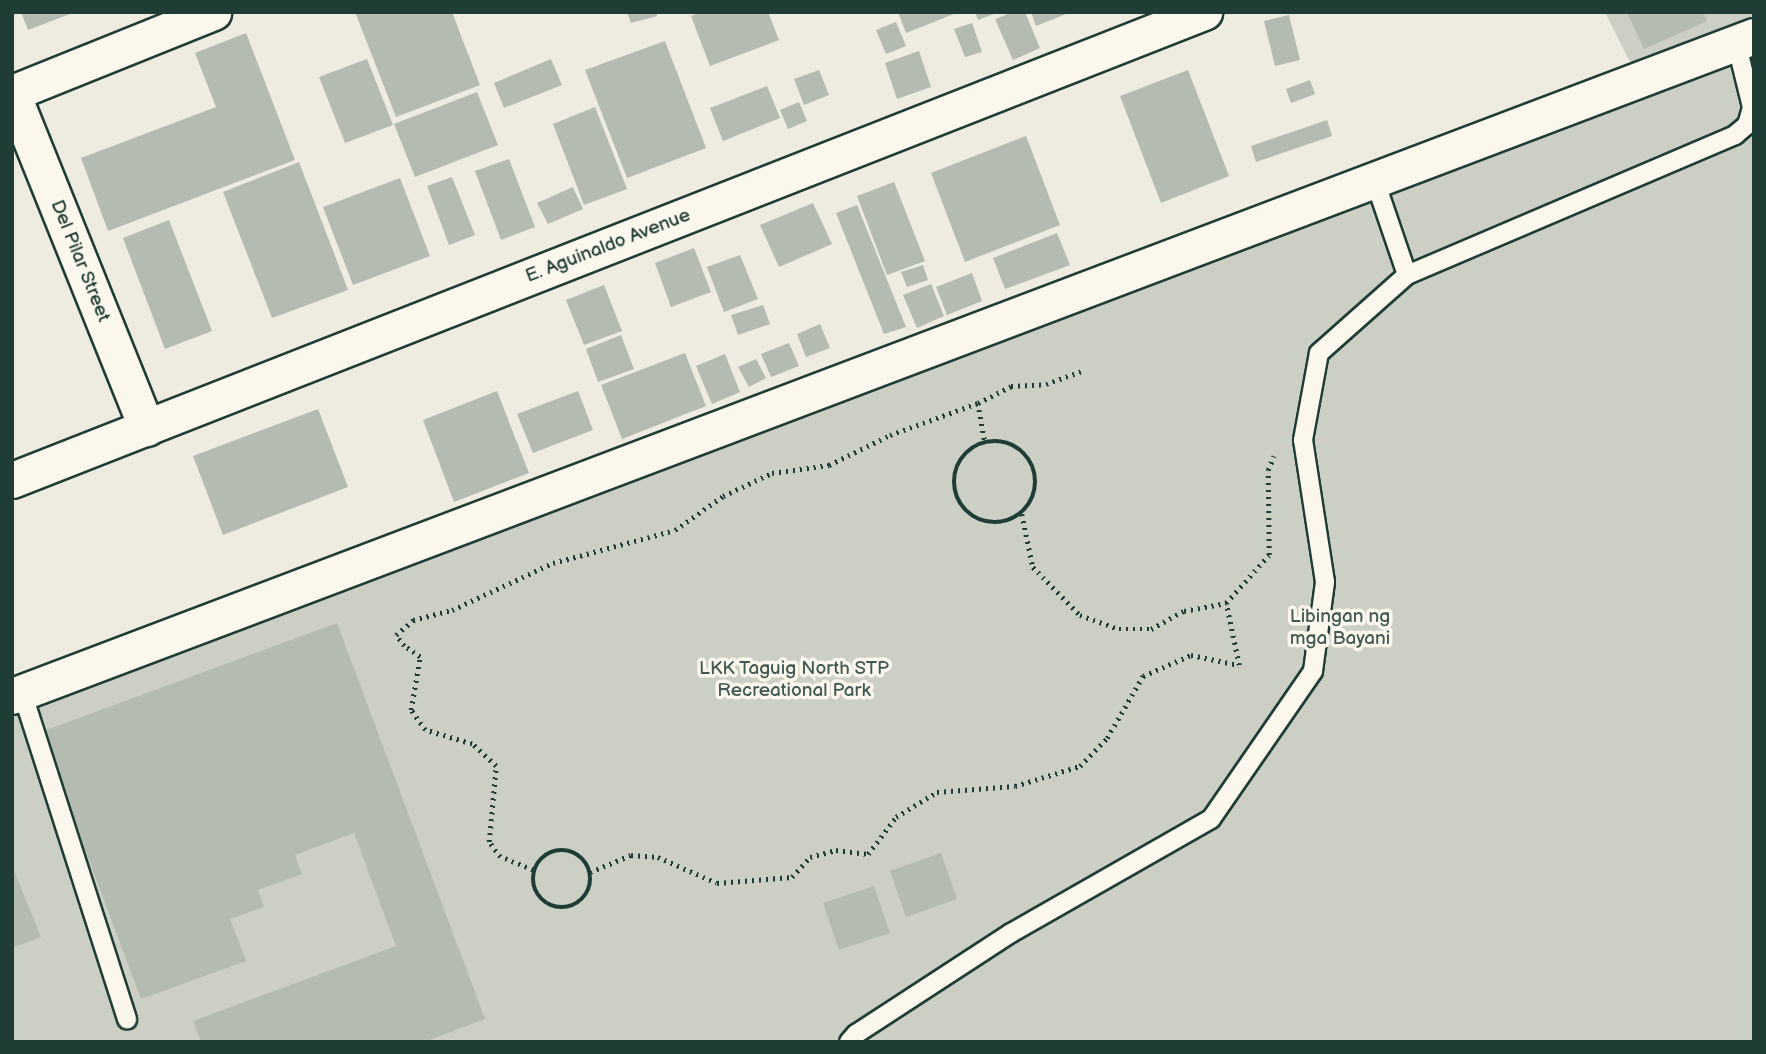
<!DOCTYPE html>
<html>
<head>
<meta charset="utf-8">
<style>
	body { margin:0 }
	#map { position:relative; width:1766px; height:1054px; overflow:hidden; background:#eeece1; font-family:"Balsamiq Sans",sans-serif }
	div>[style] { position:absolute }
	[style*='--x'] { left:calc(var(--x)*1px); top:calc(var(--y)*1px); width:calc(var(--w)*1px); rotate:calc(var(--a)*1deg) }
	.green>* { inset:0; background:#cbcfc4 }
	.building>* { inset:0; background:#b4bbb0 }
	.path>* { height:4.5px; margin-top:-2.25px; transform-origin:0; background:repeating-linear-gradient(90deg,#1f3d34 0 2px,transparent 0 7px) }
	.path>.ring { margin:-2.25px; padding:0; box-sizing:content-box; background:none; border:4.5px solid #1f3d34; border-radius:50% }
	.roads { filter:drop-shadow(2px 0 #1f3d34) drop-shadow(-2px 0 #1f3d34) drop-shadow(0 2px #1f3d34) drop-shadow(0 -2px #1f3d34) }
	.service>* { height:18px; margin:-9px; padding:0 9px; transform-origin:9px; border-radius:9px; background:#fbf7ec }
	.minor>* { height:35px; margin:-17.5px; padding:0 17.5px; transform-origin:17.5px; border-radius:17.5px; background:#fbf7ec }
	span { translate:-50% -50%; white-space:nowrap; text-align:center; line-height:1.15; -webkit-text-stroke:7px #fbf7ec; paint-order:stroke }
	.street-label { font-size:19px; color:#1f3d34 }
	.park-label { font-size:19px; color:#415a51 }
	.frame { position:absolute; inset:0; border:14px solid #1f3d34; pointer-events:none }
</style>
</head>
<body>
<div id="map">
	<div class="green">
		<i style="clip-path:polygon(1605px 12px,1754px 12px,1754px 1042px,12px 1042px,12px 691px,1635px 72px)"></i>
	</div>
	<div class="building">
		<i style="clip-path:polygon(21px 12px,75px 12px,28px 30px)"></i>
		<i style="clip-path:polygon(355px 12px,452px 12px,480px 85px,396px 117px)"></i>
		<i style="clip-path:polygon(627px 12px,656px 12px,657px 16px,631px 23px)"></i>
		<i style="clip-path:polygon(702px 12px,768px 12px,779px 40px,710px 66px,691px 16px)"></i>
		<i style="clip-path:polygon(898px 12px,959px 12px,906px 33px)"></i>
		<i style="clip-path:polygon(975px 12px,999px 12px,978px 20px)"></i>
		<i style="clip-path:polygon(1013px 12px,1025px 12px,1040px 48px,1013px 60px,995px 19px)"></i>
		<i style="clip-path:polygon(1031px 12px,1071px 12px,1036px 26px)"></i>
		<i style="clip-path:polygon(1627px 12px,1703px 12px,1707px 21px,1644px 49px)"></i>
		<i style="clip-path:polygon(1289px 15px,1300px 60px,1275px 66px,1264px 21px)"></i>
		<i style="clip-path:polygon(896px 22px,906px 46px,886px 54px,876px 30px)"></i>
		<i style="clip-path:polygon(972px 23px,982px 52px,965px 57px,954px 29px)"></i>
		<i style="clip-path:polygon(246px 33px,295px 160px,108px 231px,81px 158px,216px 107px,195px 53px)"></i>
		<i style="clip-path:polygon(665px 41px,706px 148px,627px 178px,585px 70px)"></i>
		<i style="clip-path:polygon(919px 51px,931px 87px,897px 99px,885px 63px)"></i>
		<i style="clip-path:polygon(367px 59px,393px 125px,345px 143px,319px 77px)"></i>
		<i style="clip-path:polygon(551px 59px,562px 85px,504px 108px,494px 83px)"></i>
		<i style="clip-path:polygon(819px 70px,829px 95px,804px 105px,794px 79px)"></i>
		<i style="clip-path:polygon(1188px 70px,1229px 176px,1161px 203px,1120px 96px)"></i>
		<i style="clip-path:polygon(1310px 80px,1315px 94px,1291px 103px,1286px 89px)"></i>
		<i style="clip-path:polygon(767px 86px,780px 118px,723px 141px,710px 108px)"></i>
		<i style="clip-path:polygon(477px 92px,498px 145px,415px 177px,394px 124px)"></i>
		<i style="clip-path:polygon(799px 102px,807px 121px,788px 129px,780px 110px)"></i>
		<i style="clip-path:polygon(595px 107px,627px 189px,584px 205px,553px 124px)"></i>
		<i style="clip-path:polygon(1327px 120px,1332px 136px,1256px 162px,1251px 146px)"></i>
		<i style="clip-path:polygon(1026px 136px,1060px 225px,965px 262px,931px 173px)"></i>
		<i style="clip-path:polygon(509px 159px,535px 227px,501px 240px,475px 171px)"></i>
		<i style="clip-path:polygon(299px 162px,348px 290px,272px 318px,223px 192px)"></i>
		<i style="clip-path:polygon(452px 177px,475px 235px,449px 245px,427px 186px)"></i>
		<i style="clip-path:polygon(400px 178px,430px 256px,353px 285px,323px 207px)"></i>
		<i style="clip-path:polygon(894px 182px,925px 261px,887px 275px,857px 196px)"></i>
		<i style="clip-path:polygon(573px 187px,583px 209px,548px 224px,537px 203px)"></i>
		<i style="clip-path:polygon(813px 203px,832px 244px,779px 267px,760px 225px)"></i>
		<i style="clip-path:polygon(857px 205px,906px 327px,884px 334px,836px 213px)"></i>
		<i style="clip-path:polygon(169px 220px,212px 331px,165px 349px,123px 238px)"></i>
		<i style="clip-path:polygon(1057px 233px,1070px 265px,1005px 289px,993px 258px)"></i>
		<i style="clip-path:polygon(694px 248px,711px 292px,671px 307px,655px 263px)"></i>
		<i style="clip-path:polygon(740px 255px,758px 299px,724px 312px,707px 267px)"></i>
		<i style="clip-path:polygon(923px 265px,928px 280px,907px 287px,901px 272px)"></i>
		<i style="clip-path:polygon(972px 273px,982px 301px,947px 315px,936px 287px)"></i>
		<i style="clip-path:polygon(931px 284px,944px 316px,917px 328px,903px 295px)"></i>
		<i style="clip-path:polygon(604px 285px,622px 331px,584px 345px,566px 300px)"></i>
		<i style="clip-path:polygon(763px 305px,770px 324px,738px 335px,731px 315px)"></i>
		<i style="clip-path:polygon(820px 324px,830px 348px,806px 357px,797px 334px)"></i>
		<i style="clip-path:polygon(621px 335px,634px 369px,598px 382px,586px 349px)"></i>
		<i style="clip-path:polygon(789px 343px,799px 366px,771px 377px,761px 354px)"></i>
		<i style="clip-path:polygon(685px 353px,706px 406px,622px 439px,601px 385px)"></i>
		<i style="clip-path:polygon(725px 354px,740px 392px,712px 404px,696px 366px)"></i>
		<i style="clip-path:polygon(756px 359px,766px 378px,749px 387px,738px 367px)"></i>
		<i style="clip-path:polygon(497px 391px,529px 473px,454px 502px,423px 420px)"></i>
		<i style="clip-path:polygon(578px 391px,593px 430px,533px 453px,517px 414px)"></i>
		<i style="clip-path:polygon(318px 409px,348px 487px,223px 535px,193px 456px)"></i>
		<i style="clip-path:polygon(337px 623px,485px 1019px,424px 1042px,201px 1042px,193px 1021px,396px 946px,354px 833px,295px 855px,302px 874px,258px 890px,264px 907px,230px 919px,246px 961px,141px 999px,41px 732px)"></i>
		<i style="clip-path:polygon(941px 853px,957px 899px,906px 917px,890px 871px)"></i>
		<i style="clip-path:polygon(12px 866px,41px 937px,12px 948px)"></i>
		<i style="clip-path:polygon(874px 886px,890px 933px,839px 950px,823px 903px)"></i>
	</div>
	<div class="path">
		<i style="--x:978;--y:403;--w:39;--a:80"></i>
		<i class="ring" style="left:954px;top:441px;width:77.5px;height:77.5px"></i>
		<i style="--x:1022;--y:514;--w:54;--a:78.3"></i>
		<i style="--x:1033;--y:567;--w:67;--a:45.6"></i>
		<i style="--x:1080;--y:615;--w:41;--a:19.7"></i>
		<i style="--x:1119;--y:629;--w:32;--a:0"></i>
		<i style="--x:1151;--y:629;--w:38;--a:-29"></i>
		<i style="--x:1184;--y:611;--w:43;--a:-10.8"></i>
		<i class="ring" style="left:533px;top:850px;width:53.5px;height:53.5px"></i>
		<i style="--x:533;--y:870;--w:35;--a:-158"></i>
		<i style="--x:500;--y:857;--w:19;--a:-126"></i>
		<i style="--x:489;--y:842;--w:76;--a:-84.7"></i>
		<i style="--x:496;--y:766;--w:33;--a:-137"></i>
		<i style="--x:472;--y:744;--w:49;--a:-163.4"></i>
		<i style="--x:425;--y:730;--w:24;--a:-125"></i>
		<i style="--x:411;--y:710;--w:54;--a:-80.4"></i>
		<i style="--x:420;--y:657;--w:19;--a:-145"></i>
		<i style="--x:404;--y:646;--w:14;--a:-126"></i>
		<i style="--x:396;--y:635;--w:23;--a:-41"></i>
		<i style="--x:413;--y:620;--w:40;--a:-14.4"></i>
		<i style="--x:452;--y:610;--w:111;--a:-25"></i>
		<i style="--x:553;--y:563;--w:126;--a:-15.1"></i>
		<i style="--x:675;--y:530;--w:59;--a:-35.3"></i>
		<i style="--x:723;--y:496;--w:54;--a:-25.1"></i>
		<i style="--x:772;--y:473;--w:58;--a:-8"></i>
		<i style="--x:829;--y:465;--w:68;--a:-26.2"></i>
		<i style="--x:890;--y:435;--w:94;--a:-20"></i>
		<i style="--x:978;--y:403;--w:37;--a:-27"></i>
		<i style="--x:1011;--y:386;--w:35;--a:-3"></i>
		<i style="--x:1046;--y:384;--w:41;--a:-19.7"></i>
		<i style="--x:590;--y:872;--w:44;--a:-22.5"></i>
		<i style="--x:631;--y:855;--w:27;--a:4"></i>
		<i style="--x:658;--y:857;--w:64;--a:23.8"></i>
		<i style="--x:717;--y:883;--w:75;--a:-4.6"></i>
		<i style="--x:792;--y:877;--w:27;--a:-48"></i>
		<i style="--x:810;--y:857;--w:27;--a:-15"></i>
		<i style="--x:836;--y:850;--w:32;--a:7"></i>
		<i style="--x:868;--y:854;--w:46;--a:-52.9"></i>
		<i style="--x:896;--y:817;--w:48;--a:-31.4"></i>
		<i style="--x:937;--y:792;--w:78;--a:-4.4"></i>
		<i style="--x:1015;--y:786;--w:68;--a:-17.1"></i>
		<i style="--x:1080;--y:766;--w:39;--a:-46"></i>
		<i style="--x:1107;--y:738;--w:72;--a:-59.9"></i>
		<i style="--x:1143;--y:676;--w:52;--a:-23.6"></i>
		<i style="--x:1191;--y:655;--w:49;--a:11.8"></i>
		<i style="--x:1239;--y:665;--w:63;--a:-101.8"></i>
		<i style="--x:1226;--y:603;--w:64;--a:-48.1"></i>
		<i style="--x:1269;--y:555;--w:85;--a:-90.7"></i>
		<i style="--x:1268;--y:470;--w:15;--a:-67"></i>
	</div>
	<div class="roads">
		<div class="service">
			<i style="--x:1375;--y:181;--w:99;--a:71.2"></i>
			<i style="--x:1407;--y:275;--w:357;--a:-23.1"></i>
			<i style="--x:1735;--y:135;--w:16;--a:-40"></i>
			<i style="--x:1747;--y:125;--w:19;--a:-74"></i>
			<i style="--x:1752;--y:107;--w:67;--a:-103.8"></i>
			<i style="--x:22;--y:692;--w:344;--a:72.2"></i>
			<i style="--x:849;--y:1042;--w:11;--a:-49"></i>
			<i style="--x:856;--y:1034;--w:185;--a:-33.1"></i>
			<i style="--x:1011;--y:933;--w:230;--a:-29.7"></i>
			<i style="--x:1211;--y:819;--w:180;--a:-55.4"></i>
			<i style="--x:1313;--y:671;--w:90;--a:-82.3"></i>
			<i style="--x:1325;--y:582;--w:144;--a:-98.8"></i>
			<i style="--x:1303;--y:440;--w:88;--a:-79.6"></i>
			<i style="--x:1319;--y:353;--w:118;--a:-41.6"></i>
		</div>
		<div class="minor">
			<i style="--x:12;--y:93;--w:361;--a:68.1"></i>
			<i style="--x:12;--y:93;--w:217;--a:-21.9"></i>
			<i style="--x:12;--y:480;--w:1281;--a:-21.44"></i>
			<i style="--x:12;--y:696;--w:1863;--a:-20.75"></i>
		</div>
	</div>
	<div class="street-label">
		<span style="left:608px;top:246px;rotate:-21deg">E. Aguinaldo Avenue</span>
		<span style="left:80px;top:261px;rotate:68deg">Del Pilar Street</span>
	</div>
	<div class="park-label">
		<span style="left:1340px;top:628px">Libingan ng<br>mga Bayani</span>
		<span style="left:794px;top:680px">LKK Taguig North STP<br>Recreational Park</span>
	</div>
	<div class="frame"></div>
</div>
</body>
</html>
